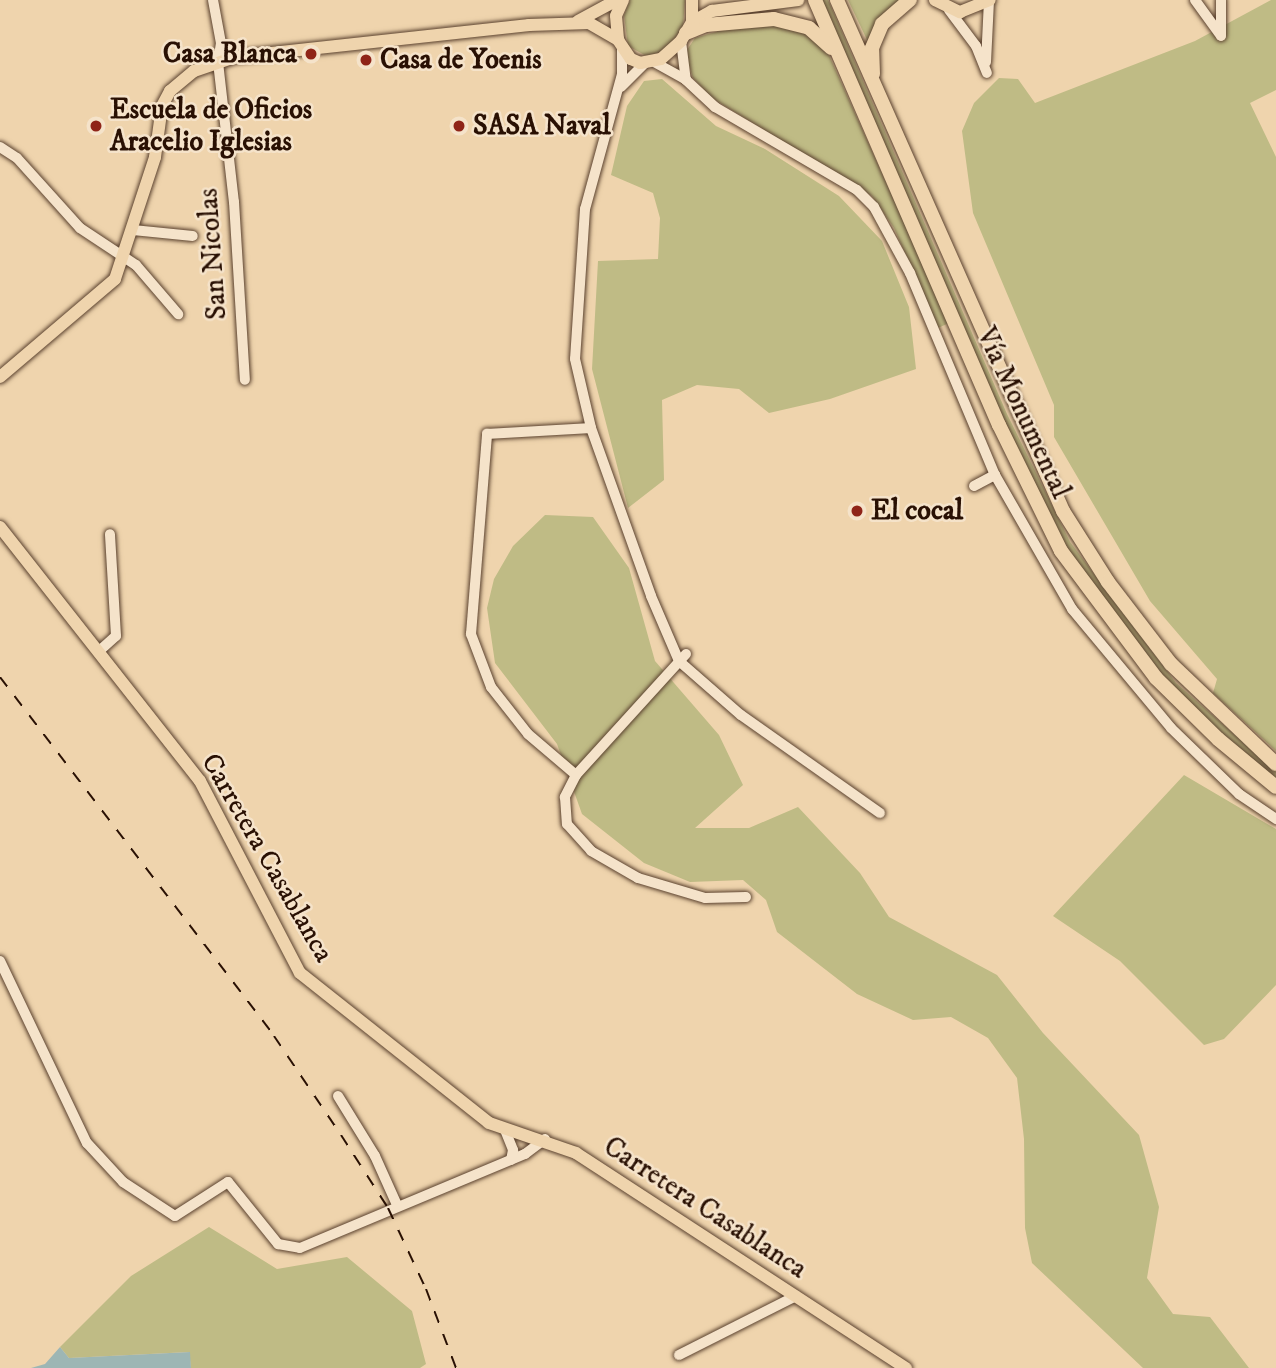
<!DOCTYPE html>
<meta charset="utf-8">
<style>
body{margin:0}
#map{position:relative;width:1276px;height:1368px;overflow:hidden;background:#efd4ad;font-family:"IM FELL DW Pica",serif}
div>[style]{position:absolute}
.green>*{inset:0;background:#bfbb85}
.water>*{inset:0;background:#9db6b4}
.roads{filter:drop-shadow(0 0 2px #5a412e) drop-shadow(0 0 2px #5a412e)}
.minor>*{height:10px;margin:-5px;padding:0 5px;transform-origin:5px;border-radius:5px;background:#f5e3ca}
.major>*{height:12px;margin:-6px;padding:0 6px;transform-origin:6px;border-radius:6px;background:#efd4ad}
.highway>*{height:14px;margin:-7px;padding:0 7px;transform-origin:7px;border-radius:7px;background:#efd4ad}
.rail>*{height:2px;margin-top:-1px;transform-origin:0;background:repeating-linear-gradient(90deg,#291003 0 12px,transparent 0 24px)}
.dots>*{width:19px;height:19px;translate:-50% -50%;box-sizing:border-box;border:4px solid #f5e3ca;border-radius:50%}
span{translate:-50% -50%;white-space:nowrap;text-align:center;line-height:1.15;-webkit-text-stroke:5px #f5e3ca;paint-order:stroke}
.poi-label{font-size:28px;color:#291003;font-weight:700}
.right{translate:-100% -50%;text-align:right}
.left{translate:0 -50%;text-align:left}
.street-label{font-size:28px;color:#291003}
</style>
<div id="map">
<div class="green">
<div style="clip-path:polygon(630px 0,685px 0,683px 27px,667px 49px,650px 58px,628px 46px,624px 15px)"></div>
<div style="clip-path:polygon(822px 0,828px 0,1007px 414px,1070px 542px,1176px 683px,1276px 771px,1276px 780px,1172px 689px,1066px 548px,1003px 420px)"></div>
<div style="clip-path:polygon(848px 0,902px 0,869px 44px)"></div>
<div style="clip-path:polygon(1271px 0,1276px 0,1276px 90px,1250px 103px,1276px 157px,1276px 751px,1213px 693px,1217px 679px,1150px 601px,1054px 437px,1054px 405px,973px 213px,962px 131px,974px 103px,999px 78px,1018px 79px,1035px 103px,1195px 41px)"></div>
<div style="clip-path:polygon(743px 24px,799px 27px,828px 53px,949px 323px,938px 328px,894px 228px,872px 196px,712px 98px,693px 78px,685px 53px,695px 38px)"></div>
<div style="clip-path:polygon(662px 79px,716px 126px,765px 149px,839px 196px,882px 241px,909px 307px,916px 369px,830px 399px,769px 413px,739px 389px,697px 385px,662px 400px,664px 480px,628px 508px,592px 369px,598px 261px,658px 259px,660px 218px,653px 193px,611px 175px,627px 106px,644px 81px)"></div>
<div style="clip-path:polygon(545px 515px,593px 517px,629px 568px,655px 661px,719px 735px,743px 785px,695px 828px,749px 828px,798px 807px,860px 873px,889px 917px,997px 975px,1043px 1033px,1139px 1135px,1159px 1207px,1147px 1278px,1173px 1314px,1210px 1317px,1249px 1368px,1143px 1368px,1032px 1263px,1025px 1228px,1024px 1139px,1017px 1078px,988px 1038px,951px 1017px,913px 1020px,857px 994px,777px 932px,766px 900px,743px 880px,690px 882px,644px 863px,582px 814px,557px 744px,495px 663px,487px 608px,494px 579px,513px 546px)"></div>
<div style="clip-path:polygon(1184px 775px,1276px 829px,1276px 985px,1224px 1039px,1204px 1045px,1120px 961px,1053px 916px)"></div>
<div style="clip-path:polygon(209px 1227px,277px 1269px,347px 1257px,412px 1311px,426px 1364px,420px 1368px,191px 1368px,189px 1352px,69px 1358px,60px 1347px,131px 1276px)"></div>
</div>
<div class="water">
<div style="clip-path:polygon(60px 1347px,69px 1358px,190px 1352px,191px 1368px,31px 1368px,45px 1364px)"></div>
</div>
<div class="roads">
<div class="minor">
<div style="left:213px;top:0;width:44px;rotate:79.5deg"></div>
<div style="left:221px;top:43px;width:19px;rotate:99deg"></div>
<div style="left:218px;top:62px;width:141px;rotate:83.5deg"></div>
<div style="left:234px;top:202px;width:178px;rotate:86.5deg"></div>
<div style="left:1195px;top:0;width:44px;rotate:54.2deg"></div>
<div style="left:1221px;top:36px;width:36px;rotate:-90deg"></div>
<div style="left:949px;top:10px;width:45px;rotate:53.1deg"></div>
<div style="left:976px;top:46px;width:29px;rotate:68deg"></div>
<div style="left:681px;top:41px;width:39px;rotate:83deg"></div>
<div style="left:622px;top:50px;width:24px;rotate:90deg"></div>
<div style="left:622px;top:74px;width:140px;rotate:105.3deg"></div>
<div style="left:585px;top:209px;width:150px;rotate:93.8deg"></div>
<div style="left:575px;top:359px;width:71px;rotate:76.9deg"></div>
<div style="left:591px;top:428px;width:178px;rotate:70.3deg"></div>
<div style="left:651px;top:596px;width:71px;rotate:66.7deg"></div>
<div style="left:679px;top:661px;width:82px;rotate:41.1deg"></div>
<div style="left:741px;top:715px;width:170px;rotate:35.2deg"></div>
<div style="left:654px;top:62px;width:37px;rotate:29deg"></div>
<div style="left:686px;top:80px;width:40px;rotate:43deg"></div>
<div style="left:715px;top:107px;width:164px;rotate:30.3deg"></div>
<div style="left:857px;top:190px;width:24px;rotate:45deg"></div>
<div style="left:874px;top:207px;width:75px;rotate:61.4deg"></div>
<div style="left:910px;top:273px;width:219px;rotate:67.2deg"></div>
<div style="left:995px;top:475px;width:155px;rotate:60.1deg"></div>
<div style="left:1072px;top:609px;width:155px;rotate:50.2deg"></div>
<div style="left:1171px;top:728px;width:95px;rotate:44.1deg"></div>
<div style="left:1239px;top:794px;width:45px;rotate:34deg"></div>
<div style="left:986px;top:62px;width:61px;rotate:-87.2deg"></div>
<div style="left:621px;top:87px;width:34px;rotate:-45deg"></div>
<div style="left:0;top:147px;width:20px;rotate:33deg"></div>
<div style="left:17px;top:158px;width:94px;rotate:48deg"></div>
<div style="left:80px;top:228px;width:67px;rotate:33.5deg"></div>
<div style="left:136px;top:265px;width:65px;rotate:49.4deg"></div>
<div style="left:133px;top:230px;width:60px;rotate:5.7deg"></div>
<div style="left:974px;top:486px;width:24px;rotate:-28deg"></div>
<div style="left:98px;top:652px;width:24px;rotate:-42deg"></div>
<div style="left:116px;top:636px;width:102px;rotate:-93.4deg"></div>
<div style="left:686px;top:654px;width:164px;rotate:132.3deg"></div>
<div style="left:576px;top:775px;width:25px;rotate:117deg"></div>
<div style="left:565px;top:797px;width:27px;rotate:86deg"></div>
<div style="left:567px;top:824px;width:36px;rotate:48deg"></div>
<div style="left:591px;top:851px;width:54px;rotate:29.9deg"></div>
<div style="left:638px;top:878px;width:70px;rotate:16.6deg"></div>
<div style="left:705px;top:898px;width:41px;rotate:-1.4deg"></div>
<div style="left:576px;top:775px;width:63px;rotate:-139.5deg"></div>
<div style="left:528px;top:734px;width:60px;rotate:-128.2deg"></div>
<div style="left:491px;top:687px;width:57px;rotate:-110.7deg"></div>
<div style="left:471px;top:634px;width:201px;rotate:-85.4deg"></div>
<div style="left:487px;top:434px;width:104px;rotate:-3.3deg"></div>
<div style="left:0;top:961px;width:202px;rotate:64.5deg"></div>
<div style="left:87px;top:1143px;width:53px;rotate:47.3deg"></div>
<div style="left:123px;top:1182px;width:62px;rotate:33.2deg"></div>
<div style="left:175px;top:1216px;width:63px;rotate:-32.7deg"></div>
<div style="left:228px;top:1182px;width:80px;rotate:51.1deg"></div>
<div style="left:278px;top:1244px;width:22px;rotate:10deg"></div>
<div style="left:300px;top:1248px;width:244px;rotate:-22.7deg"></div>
<div style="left:525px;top:1154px;width:25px;rotate:-37deg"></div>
<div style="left:338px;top:1096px;width:70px;rotate:58.3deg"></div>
<div style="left:375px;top:1156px;width:54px;rotate:65.8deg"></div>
<div style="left:505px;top:1130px;width:22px;rotate:68deg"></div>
<div style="left:513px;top:1150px;width:10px;rotate:101deg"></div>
<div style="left:679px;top:1355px;width:131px;rotate:-26.8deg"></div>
</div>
<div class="major">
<div style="left:623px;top:0;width:17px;rotate:114deg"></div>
<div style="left:616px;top:16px;width:24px;rotate:85deg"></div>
<div style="left:618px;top:40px;width:23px;rotate:56deg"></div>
<div style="left:631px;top:59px;width:10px;rotate:24deg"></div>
<div style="left:640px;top:63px;width:21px;rotate:-11deg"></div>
<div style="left:661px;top:59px;width:27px;rotate:-42deg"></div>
<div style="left:681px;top:41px;width:22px;rotate:-60deg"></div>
<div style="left:692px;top:22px;width:22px;rotate:-90deg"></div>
<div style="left:935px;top:0;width:28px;rotate:26deg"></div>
<div style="left:960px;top:12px;width:32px;rotate:-22deg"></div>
<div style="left:578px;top:21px;width:44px;rotate:-28.3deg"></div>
<div style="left:692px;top:22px;width:23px;rotate:-29deg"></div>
<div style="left:712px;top:11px;width:87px;rotate:-7.3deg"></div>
<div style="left:0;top:377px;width:151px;rotate:-40.4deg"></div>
<div style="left:115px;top:279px;width:128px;rotate:-71.8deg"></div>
<div style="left:155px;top:157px;width:51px;rotate:-82.2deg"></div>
<div style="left:162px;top:106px;width:17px;rotate:-62deg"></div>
<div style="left:170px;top:91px;width:31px;rotate:-40deg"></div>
<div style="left:194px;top:71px;width:43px;rotate:-18.9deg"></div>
<div style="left:235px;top:57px;width:296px;rotate:-6.2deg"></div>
<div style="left:529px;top:25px;width:60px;rotate:-1.9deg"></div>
<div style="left:589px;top:23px;width:34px;rotate:30deg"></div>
<div style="left:0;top:527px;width:323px;rotate:51.8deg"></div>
<div style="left:200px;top:781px;width:216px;rotate:62.5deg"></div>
<div style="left:300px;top:973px;width:241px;rotate:38.4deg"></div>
<div style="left:489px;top:1123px;width:92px;rotate:19deg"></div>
<div style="left:576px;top:1153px;width:394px;rotate:33.1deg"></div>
</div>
<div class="highway">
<div style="left:815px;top:0;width:463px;rotate:66.6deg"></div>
<div style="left:999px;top:425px;width:140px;rotate:63.8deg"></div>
<div style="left:1061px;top:551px;width:159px;rotate:53.2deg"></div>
<div style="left:1156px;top:678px;width:87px;rotate:44.5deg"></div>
<div style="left:1218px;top:739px;width:75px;rotate:39.6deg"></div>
<div style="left:837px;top:0;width:559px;rotate:66.14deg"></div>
<div style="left:1063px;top:511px;width:84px;rotate:57.6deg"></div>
<div style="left:1108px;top:582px;width:103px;rotate:52.5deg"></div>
<div style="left:1171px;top:664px;width:145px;rotate:43.6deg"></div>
<div style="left:686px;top:33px;width:22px;rotate:-22deg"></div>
<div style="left:706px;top:25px;width:68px;rotate:-5deg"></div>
<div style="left:774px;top:19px;width:36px;rotate:14deg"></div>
<div style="left:809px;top:28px;width:30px;rotate:42deg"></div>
<div style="left:873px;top:74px;width:26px;rotate:-92deg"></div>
<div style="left:872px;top:48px;width:26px;rotate:-67deg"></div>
<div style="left:882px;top:24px;width:37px;rotate:-41deg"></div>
</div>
</div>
<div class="rail">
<div style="left:0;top:677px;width:452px;rotate:52.6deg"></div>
<div style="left:274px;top:1036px;width:120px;rotate:55.9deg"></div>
<div style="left:341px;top:1135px;width:87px;rotate:57.2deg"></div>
<div style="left:388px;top:1208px;width:89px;rotate:64.9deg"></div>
<div style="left:426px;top:1289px;width:85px;rotate:69.2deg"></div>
</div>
<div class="dots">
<div style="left:311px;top:54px;background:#8f2418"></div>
<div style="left:366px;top:60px;background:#8f2418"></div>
<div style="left:96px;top:126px;background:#8f2418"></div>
<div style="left:459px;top:126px;background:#8f2418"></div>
<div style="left:857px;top:511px;background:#8f2418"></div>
</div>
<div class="poi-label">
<span class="right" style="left:297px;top:54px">Casa Blanca</span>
<span class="left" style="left:380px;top:60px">Casa de Yoenis</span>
<span class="left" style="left:110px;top:126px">Escuela de Oficios<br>Aracelio Iglesias</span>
<span class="left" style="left:473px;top:126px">SASA Naval</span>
<span class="left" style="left:871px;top:511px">El cocal</span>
</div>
<div class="street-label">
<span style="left:213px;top:254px;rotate:-94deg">San Nicolas</span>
<span style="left:1023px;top:413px;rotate:65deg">Vía Monumental</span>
<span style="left:267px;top:858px;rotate:60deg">Carretera Casablanca</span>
<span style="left:705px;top:1208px;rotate:33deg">Carretera Casablanca</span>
</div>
</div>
